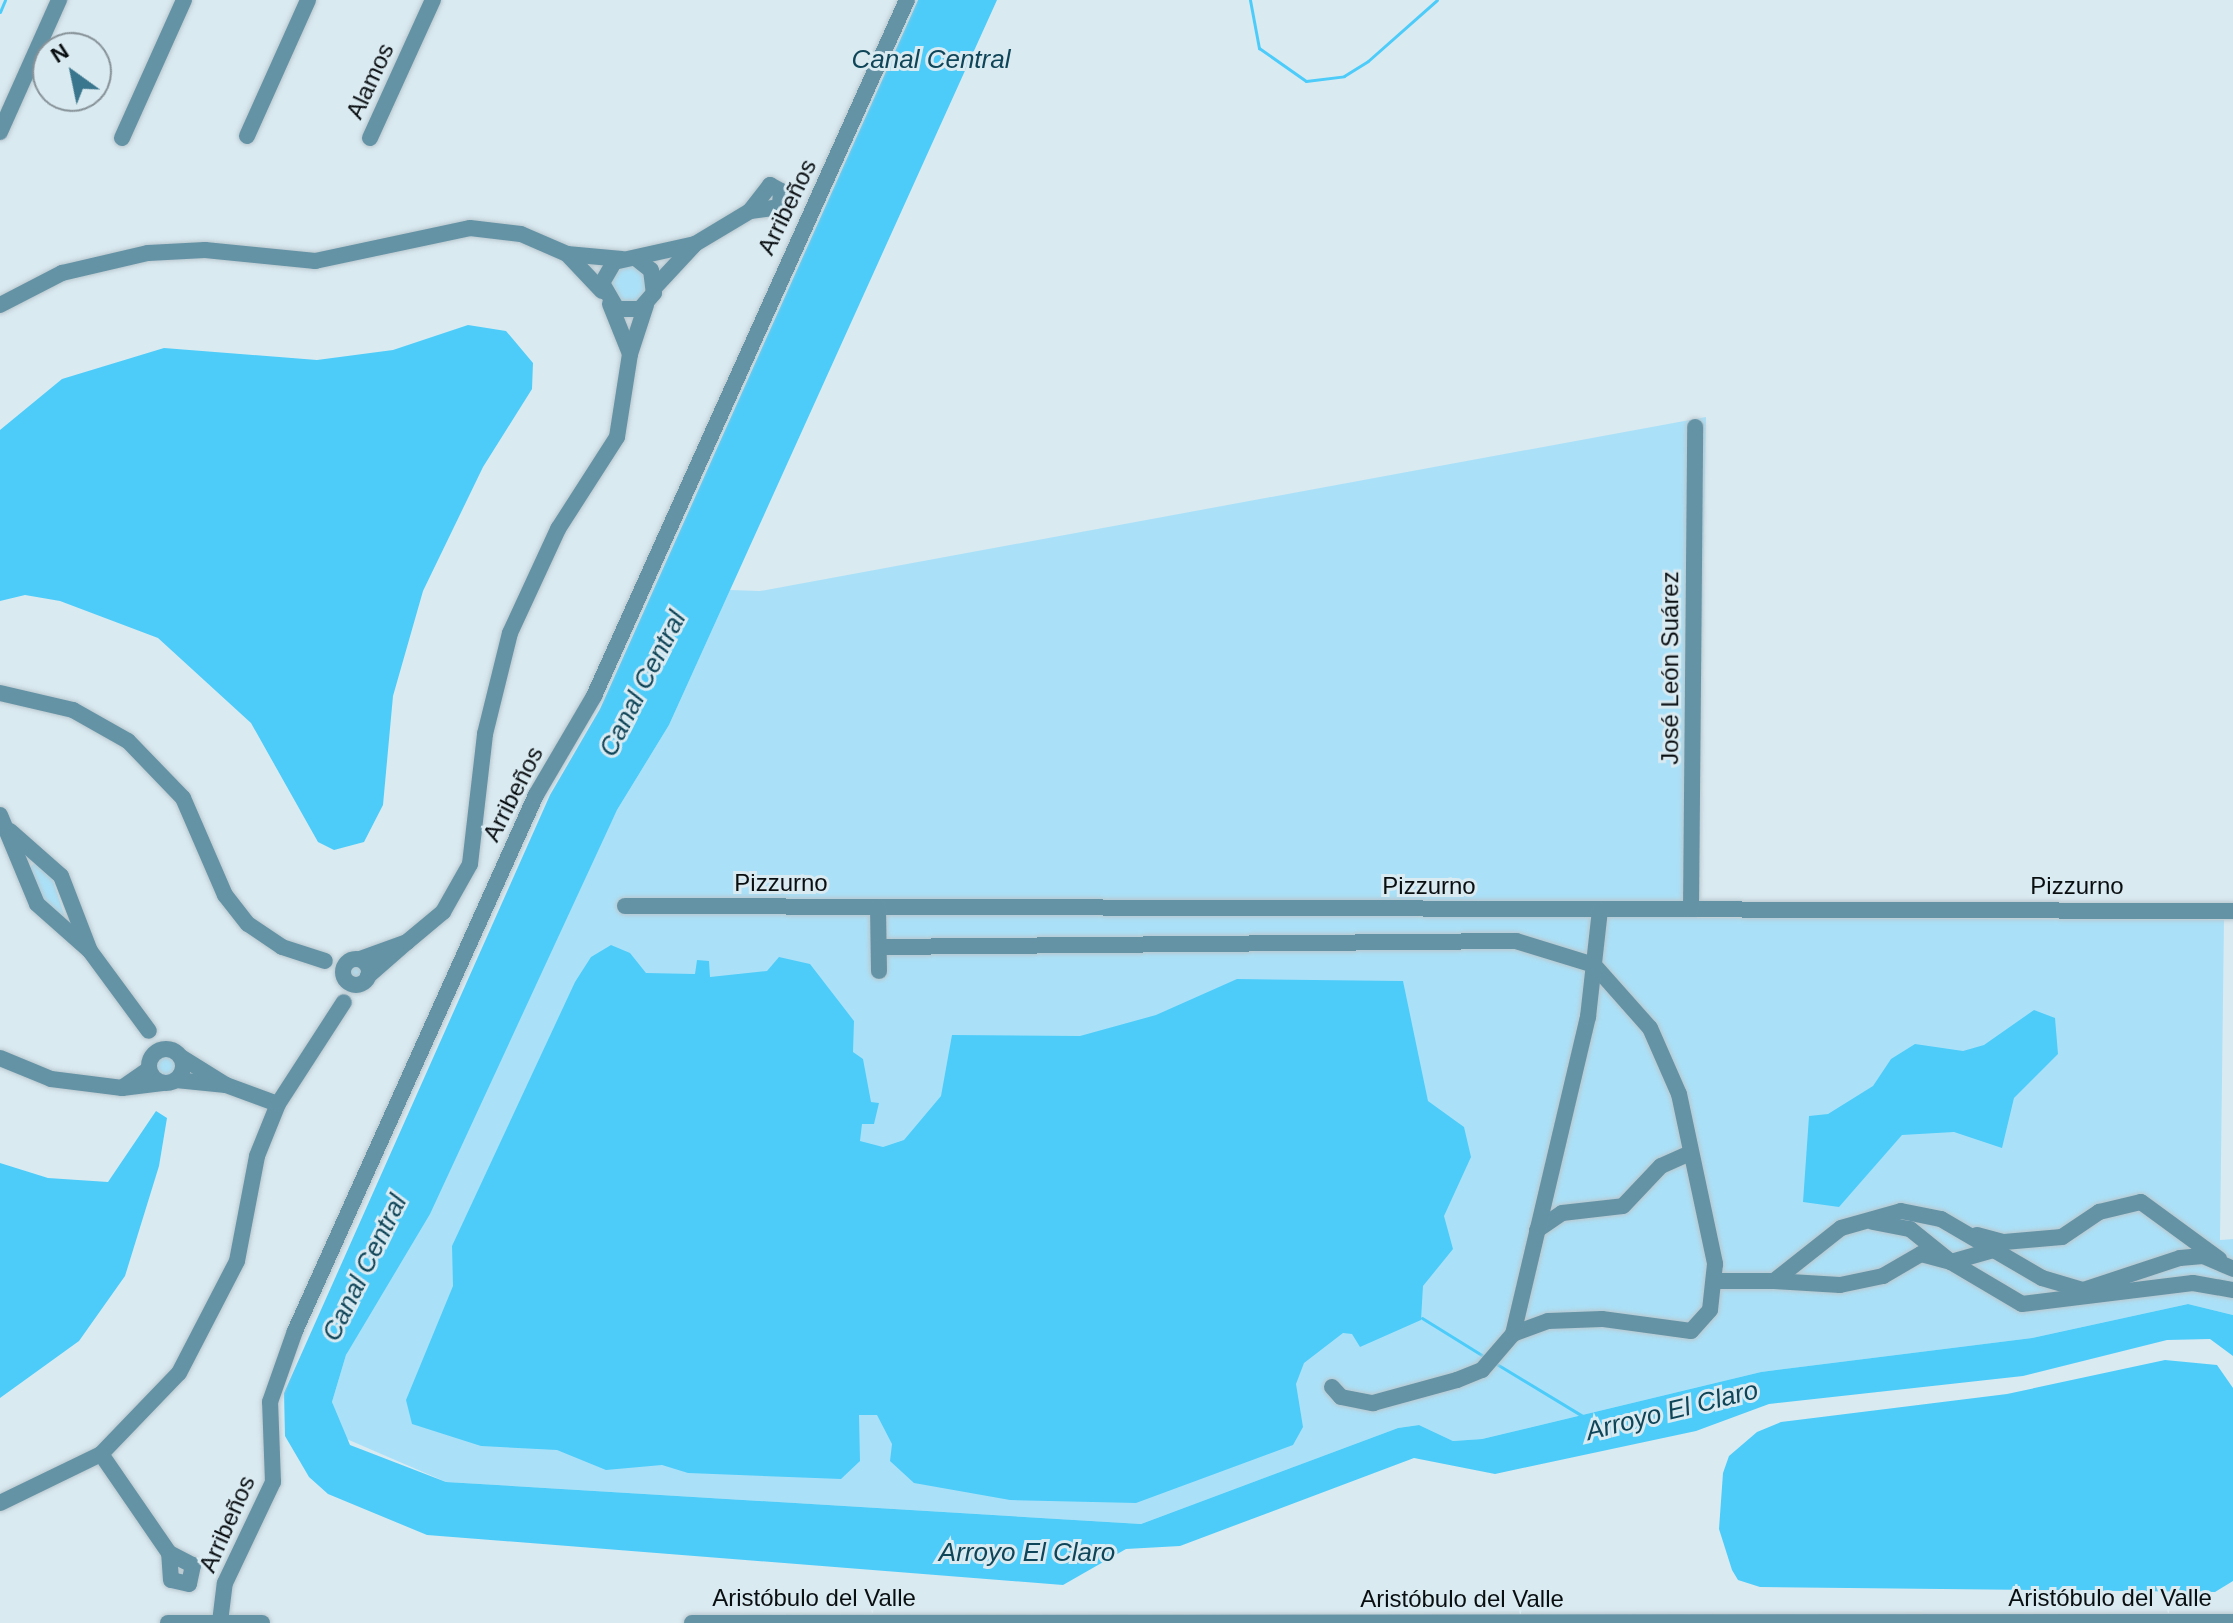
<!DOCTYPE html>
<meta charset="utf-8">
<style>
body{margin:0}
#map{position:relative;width:2233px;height:1623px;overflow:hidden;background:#daeaf1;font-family:Helvetica,sans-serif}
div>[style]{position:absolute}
.green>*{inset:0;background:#abe1f8}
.round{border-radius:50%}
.water>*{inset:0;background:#4dccfa}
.stream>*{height:3px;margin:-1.5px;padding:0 1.5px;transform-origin:1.5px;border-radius:1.5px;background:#4dccfa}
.roads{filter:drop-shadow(0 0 2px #b9c7cd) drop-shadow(0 0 2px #b9c7cd)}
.minor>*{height:16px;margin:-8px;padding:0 8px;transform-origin:8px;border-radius:8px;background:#6593a6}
.minor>.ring{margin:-8px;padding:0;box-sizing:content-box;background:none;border:16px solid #6593a6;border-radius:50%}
span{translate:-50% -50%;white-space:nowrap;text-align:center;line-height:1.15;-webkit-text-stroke:6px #daeaf1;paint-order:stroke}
.street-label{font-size:24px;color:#090e11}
.water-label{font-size:26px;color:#0f4558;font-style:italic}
.north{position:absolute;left:32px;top:32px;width:80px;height:80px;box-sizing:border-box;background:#daeaf1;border:2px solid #869297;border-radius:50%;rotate:327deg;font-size:22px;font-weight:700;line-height:32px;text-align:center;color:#090e11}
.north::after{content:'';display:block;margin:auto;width:28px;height:36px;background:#3a768d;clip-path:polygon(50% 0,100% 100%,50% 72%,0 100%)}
</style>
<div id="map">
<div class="green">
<div style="clip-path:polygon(628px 263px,643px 267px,648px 301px,616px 303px,610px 277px)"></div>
<div style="clip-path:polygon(1706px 417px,1697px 918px,2224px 920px,2220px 1240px,2233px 1239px,2233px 1315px,2188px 1304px,2032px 1338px,1761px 1372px,1482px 1439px,1453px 1441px,1419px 1425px,1398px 1428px,1141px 1524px,446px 1482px,342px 1437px,332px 1402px,346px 1355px,617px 810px,669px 725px,730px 590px,760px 591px)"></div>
<div style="clip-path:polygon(37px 861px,48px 866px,66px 920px,44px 902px,30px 867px)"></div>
<div class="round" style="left:345px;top:963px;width:20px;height:20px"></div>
<div class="round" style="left:154px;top:1053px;width:26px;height:26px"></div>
</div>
<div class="water">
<div style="clip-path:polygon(918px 0,997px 0,669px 725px,617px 810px,430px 1214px,346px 1355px,332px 1402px,350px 1445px,446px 1482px,1141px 1524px,1398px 1428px,1419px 1425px,1453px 1441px,1482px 1439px,1761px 1372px,2032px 1338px,2188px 1304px,2233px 1315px,2233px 1356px,2210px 1339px,2167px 1340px,2023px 1376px,1769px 1404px,1696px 1431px,1495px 1474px,1414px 1458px,1180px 1546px,1126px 1549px,1063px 1585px,427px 1535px,328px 1494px,309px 1477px,285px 1436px,284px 1393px,550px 795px,600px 709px)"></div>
<div style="clip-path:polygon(468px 325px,506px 331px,533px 363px,532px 389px,483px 467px,423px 591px,393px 696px,383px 805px,364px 842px,334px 850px,318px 842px,251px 723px,158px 638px,60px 601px,25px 595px,0 601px,0 430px,62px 379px,164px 348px,317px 360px,393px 350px)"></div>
<div style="clip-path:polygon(611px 945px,630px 953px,646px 973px,695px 974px,697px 960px,709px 961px,710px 977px,767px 971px,779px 957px,810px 964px,854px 1021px,853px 1052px,863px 1059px,871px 1102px,879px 1103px,874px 1124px,862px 1124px,860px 1141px,883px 1147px,904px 1140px,941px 1096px,952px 1035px,1080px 1036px,1156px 1015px,1237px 979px,1403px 981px,1428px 1101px,1464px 1127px,1471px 1157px,1444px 1216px,1453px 1249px,1423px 1286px,1421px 1320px,1360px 1347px,1352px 1334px,1343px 1333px,1304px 1363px,1296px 1384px,1303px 1427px,1293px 1445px,1136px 1503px,1010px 1500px,914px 1483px,890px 1461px,892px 1444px,877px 1415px,859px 1415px,860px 1461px,841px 1479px,688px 1473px,662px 1465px,606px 1470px,557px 1450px,481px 1446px,412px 1424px,406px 1400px,453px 1286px,452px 1246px,575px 982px,591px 957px)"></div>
<div style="clip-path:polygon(2034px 1010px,2055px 1018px,2058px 1054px,2014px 1098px,2002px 1148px,1954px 1132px,1902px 1135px,1839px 1207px,1803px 1202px,1809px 1116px,1828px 1114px,1873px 1086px,1891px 1059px,1915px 1044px,1963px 1051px,1984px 1045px)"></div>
<div style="clip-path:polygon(156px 1111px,167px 1118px,159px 1166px,125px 1276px,79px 1341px,0 1398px,0 1163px,48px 1178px,108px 1182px)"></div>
<div style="clip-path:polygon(2165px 1360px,2217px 1365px,2233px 1388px,2233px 1581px,2215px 1592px,1760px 1587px,1738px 1580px,1732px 1570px,1719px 1529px,1723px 1473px,1729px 1456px,1757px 1432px,1781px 1422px,2007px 1394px)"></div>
</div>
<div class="stream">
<div style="left:1250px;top:0;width:49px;rotate:79.4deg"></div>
<div style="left:1259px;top:48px;width:57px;rotate:35.1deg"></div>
<div style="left:1306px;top:81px;width:38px;rotate:-7deg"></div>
<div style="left:1344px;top:76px;width:28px;rotate:-32deg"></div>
<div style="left:1368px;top:61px;width:92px;rotate:-41.5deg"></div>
<div style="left:0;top:12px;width:13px;rotate:-67deg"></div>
<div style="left:1422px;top:1318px;width:74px;rotate:31.8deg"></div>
<div style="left:1495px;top:1363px;width:104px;rotate:31.2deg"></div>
</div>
<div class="roads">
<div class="minor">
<div style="left:0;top:132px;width:145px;rotate:-65.9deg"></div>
<div style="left:247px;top:136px;width:149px;rotate:-65.8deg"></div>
<div style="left:122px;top:138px;width:151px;rotate:-65.8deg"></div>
<div style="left:370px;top:138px;width:152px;rotate:-65.5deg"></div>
<div style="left:770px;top:185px;width:13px;rotate:29deg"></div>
<div style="left:781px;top:191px;width:16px;rotate:94deg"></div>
<div style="left:780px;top:207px;width:30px;rotate:172deg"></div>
<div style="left:750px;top:211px;width:33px;rotate:-52deg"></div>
<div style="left:695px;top:244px;width:64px;rotate:-31deg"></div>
<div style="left:638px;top:260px;width:16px;rotate:38deg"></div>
<div style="left:651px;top:270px;width:23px;rotate:83deg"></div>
<div style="left:654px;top:293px;width:21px;rotate:131deg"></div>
<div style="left:640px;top:309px;width:23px;rotate:180deg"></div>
<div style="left:617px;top:309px;width:30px;rotate:-120deg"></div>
<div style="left:602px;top:283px;width:24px;rotate:-60deg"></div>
<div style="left:614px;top:262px;width:83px;rotate:-12.5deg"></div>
<div style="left:695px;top:244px;width:57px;rotate:132.9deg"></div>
<div style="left:602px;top:291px;width:51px;rotate:-133.4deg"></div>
<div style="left:567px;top:254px;width:55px;rotate:5.2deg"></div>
<div style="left:610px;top:304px;width:54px;rotate:68.2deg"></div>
<div style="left:630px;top:354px;width:52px;rotate:-71.9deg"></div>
<div style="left:0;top:305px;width:70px;rotate:-27.3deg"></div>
<div style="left:62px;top:273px;width:88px;rotate:-13.1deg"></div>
<div style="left:148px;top:253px;width:57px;rotate:-3deg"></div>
<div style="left:205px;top:250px;width:111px;rotate:5.7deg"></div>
<div style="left:315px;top:261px;width:158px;rotate:-12deg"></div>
<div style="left:470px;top:228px;width:51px;rotate:6.7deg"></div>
<div style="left:521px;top:234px;width:50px;rotate:23.5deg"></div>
<div style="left:0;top:693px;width:75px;rotate:13.1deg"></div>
<div style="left:73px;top:710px;width:63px;rotate:29.4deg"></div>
<div style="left:128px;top:741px;width:79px;rotate:46deg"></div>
<div style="left:183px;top:798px;width:106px;rotate:66.6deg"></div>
<div style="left:225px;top:895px;width:37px;rotate:52deg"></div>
<div style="left:248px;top:924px;width:41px;rotate:34.1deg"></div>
<div style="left:282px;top:947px;width:45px;rotate:18deg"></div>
<div style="left:0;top:815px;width:96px;rotate:67.4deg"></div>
<div style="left:37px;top:904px;width:71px;rotate:41.6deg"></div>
<div style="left:90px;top:951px;width:99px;rotate:53.6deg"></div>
<div style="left:10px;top:831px;width:68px;rotate:41.4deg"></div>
<div style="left:61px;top:876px;width:80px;rotate:68.9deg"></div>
<div style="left:625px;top:906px;width:1608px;rotate:0.18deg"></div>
<div style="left:878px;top:907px;width:64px;rotate:89.1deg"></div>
<div style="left:1691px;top:909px;width:482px;rotate:-89.5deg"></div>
<div style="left:407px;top:942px;width:47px;rotate:-39.8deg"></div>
<div style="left:443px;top:912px;width:55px;rotate:-60.6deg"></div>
<div style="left:470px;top:864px;width:131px;rotate:-83.4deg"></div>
<div style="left:485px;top:734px;width:104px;rotate:-76.1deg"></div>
<div style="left:510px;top:633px;width:115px;rotate:-65.2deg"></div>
<div style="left:558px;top:529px;width:109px;rotate:-57.3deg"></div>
<div style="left:617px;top:437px;width:84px;rotate:-81.1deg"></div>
<div style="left:879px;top:947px;width:637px;rotate:-0.54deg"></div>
<div style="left:1516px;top:941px;width:82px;rotate:17.1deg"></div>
<div style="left:1594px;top:965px;width:84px;rotate:48.4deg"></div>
<div style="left:1650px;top:1028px;width:72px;rotate:66.3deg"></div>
<div style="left:1679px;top:1094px;width:174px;rotate:78deg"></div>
<div style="left:1715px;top:1264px;width:46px;rotate:96.2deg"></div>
<div style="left:1710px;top:1310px;width:28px;rotate:132deg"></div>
<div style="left:1691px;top:1331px;width:90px;rotate:-172.3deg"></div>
<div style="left:1602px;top:1319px;width:54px;rotate:177.9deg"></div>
<div style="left:1548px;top:1321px;width:37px;rotate:160deg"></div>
<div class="ring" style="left:343px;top:959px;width:10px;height:10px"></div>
<div style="left:360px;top:959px;width:50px;rotate:-19.9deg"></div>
<div style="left:407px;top:942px;width:52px;rotate:138.9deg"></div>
<div class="ring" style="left:149px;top:1049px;width:18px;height:18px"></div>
<div style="left:0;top:1058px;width:55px;rotate:22.4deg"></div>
<div style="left:51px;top:1079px;width:72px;rotate:7.2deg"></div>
<div style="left:149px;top:1069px;width:33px;rotate:145deg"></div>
<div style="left:122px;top:1088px;width:41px;rotate:-7deg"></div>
<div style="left:176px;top:1080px;width:50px;rotate:5.7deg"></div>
<div style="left:226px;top:1085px;width:53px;rotate:-148.1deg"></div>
<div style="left:226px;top:1085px;width:55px;rotate:20.1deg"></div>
<div style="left:1873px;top:1222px;width:38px;rotate:11deg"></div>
<div style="left:1910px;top:1229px;width:53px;rotate:38.8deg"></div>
<div style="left:1951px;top:1262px;width:44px;rotate:-15.9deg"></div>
<div style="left:1537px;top:1230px;width:30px;rotate:-34deg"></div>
<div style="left:1562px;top:1213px;width:61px;rotate:-6.5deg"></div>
<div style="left:1623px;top:1206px;width:55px;rotate:-46.5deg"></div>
<div style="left:1661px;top:1166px;width:32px;rotate:-24deg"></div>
<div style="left:1977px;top:1235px;width:28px;rotate:15deg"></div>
<div style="left:2004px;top:1242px;width:58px;rotate:-4.9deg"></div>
<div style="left:2062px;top:1237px;width:45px;rotate:-34deg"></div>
<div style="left:2099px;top:1212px;width:43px;rotate:-13.4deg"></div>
<div style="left:2141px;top:1202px;width:97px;rotate:36.2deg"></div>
<div style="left:1715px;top:1281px;width:59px"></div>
<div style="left:1774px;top:1281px;width:85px;rotate:-38.3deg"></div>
<div style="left:1841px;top:1228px;width:62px;rotate:-15.8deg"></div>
<div style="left:1901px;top:1211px;width:41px;rotate:11.3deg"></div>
<div style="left:1941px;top:1219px;width:117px;rotate:30.3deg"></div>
<div style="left:2042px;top:1278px;width:43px;rotate:16.3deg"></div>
<div style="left:2083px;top:1290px;width:102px;rotate:-18.3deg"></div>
<div style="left:2180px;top:1258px;width:23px;rotate:-5deg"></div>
<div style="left:2203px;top:1256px;width:33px;rotate:23deg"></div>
<div style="left:1774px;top:1281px;width:66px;rotate:3.5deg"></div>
<div style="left:1840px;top:1285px;width:44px;rotate:-11.8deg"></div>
<div style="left:1883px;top:1276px;width:44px;rotate:-30.1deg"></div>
<div style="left:1921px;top:1254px;width:31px;rotate:15deg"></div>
<div style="left:1951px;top:1262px;width:82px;rotate:30.6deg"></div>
<div style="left:2022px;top:1304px;width:172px;rotate:-7deg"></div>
<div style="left:2193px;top:1283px;width:41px;rotate:9.9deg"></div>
<div style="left:1332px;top:1387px;width:13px;rotate:48deg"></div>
<div style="left:1341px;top:1397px;width:33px;rotate:11deg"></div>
<div style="left:1373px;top:1403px;width:87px;rotate:-15.3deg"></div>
<div style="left:1457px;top:1380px;width:27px;rotate:-22deg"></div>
<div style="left:1482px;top:1370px;width:48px;rotate:-49.3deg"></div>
<div style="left:1513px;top:1334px;width:326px;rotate:-76.7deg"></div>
<div style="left:1588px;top:1017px;width:108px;rotate:-83.6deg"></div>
<div style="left:101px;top:1454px;width:120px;rotate:55.5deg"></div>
<div style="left:0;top:1503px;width:112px;rotate:-25.9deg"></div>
<div style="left:101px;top:1454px;width:112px;rotate:-46.1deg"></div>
<div style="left:179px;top:1373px;width:126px;rotate:-62.6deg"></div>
<div style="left:237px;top:1261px;width:107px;rotate:-79.2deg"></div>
<div style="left:257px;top:1156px;width:56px;rotate:-68deg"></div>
<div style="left:278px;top:1104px;width:121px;rotate:-57.1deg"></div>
<div style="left:169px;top:1553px;width:27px;rotate:27deg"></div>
<div style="left:193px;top:1565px;width:19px;rotate:102deg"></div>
<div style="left:189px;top:1584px;width:18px;rotate:-167deg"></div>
<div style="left:171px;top:1580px;width:27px;rotate:-94deg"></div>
<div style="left:220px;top:1622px;width:39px;rotate:-83deg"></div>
<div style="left:225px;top:1583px;width:112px;rotate:-64.6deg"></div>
<div style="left:273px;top:1482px;width:80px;rotate:-92.1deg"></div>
<div style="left:270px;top:1402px;width:75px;rotate:-70.6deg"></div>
<div style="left:295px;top:1331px;width:588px;rotate:-65.79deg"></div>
<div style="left:536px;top:795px;width:115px;rotate:-59.6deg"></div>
<div style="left:594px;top:696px;width:763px;rotate:-65.79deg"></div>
<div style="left:168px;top:1623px;width:94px"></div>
<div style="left:692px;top:1623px;width:1541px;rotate:-0.04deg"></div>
</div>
</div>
<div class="street-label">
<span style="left:370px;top:81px;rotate:-65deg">Alamos</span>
<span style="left:787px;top:207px;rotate:-64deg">Arribeños</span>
<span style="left:1670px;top:668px;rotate:-90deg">José León Suárez</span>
<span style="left:513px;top:794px;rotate:-63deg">Arribeños</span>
<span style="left:781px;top:883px">Pizzurno</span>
<span style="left:1429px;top:886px">Pizzurno</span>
<span style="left:2077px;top:886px">Pizzurno</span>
<span style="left:227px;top:1524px;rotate:-66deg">Arribeños</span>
<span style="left:814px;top:1598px">Aristóbulo del Valle</span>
<span style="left:2110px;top:1598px">Aristóbulo del Valle</span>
<span style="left:1462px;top:1599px">Aristóbulo del Valle</span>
</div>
<div class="water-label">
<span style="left:931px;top:60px">Canal Central</span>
<span style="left:643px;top:684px;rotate:-63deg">Canal Central</span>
<span style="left:365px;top:1268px;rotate:-64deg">Canal Central</span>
<span style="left:1672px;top:1411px;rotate:-14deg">Arroyo El Claro</span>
<span style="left:1027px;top:1553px">Arroyo El Claro</span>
</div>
<div class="north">N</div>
</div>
